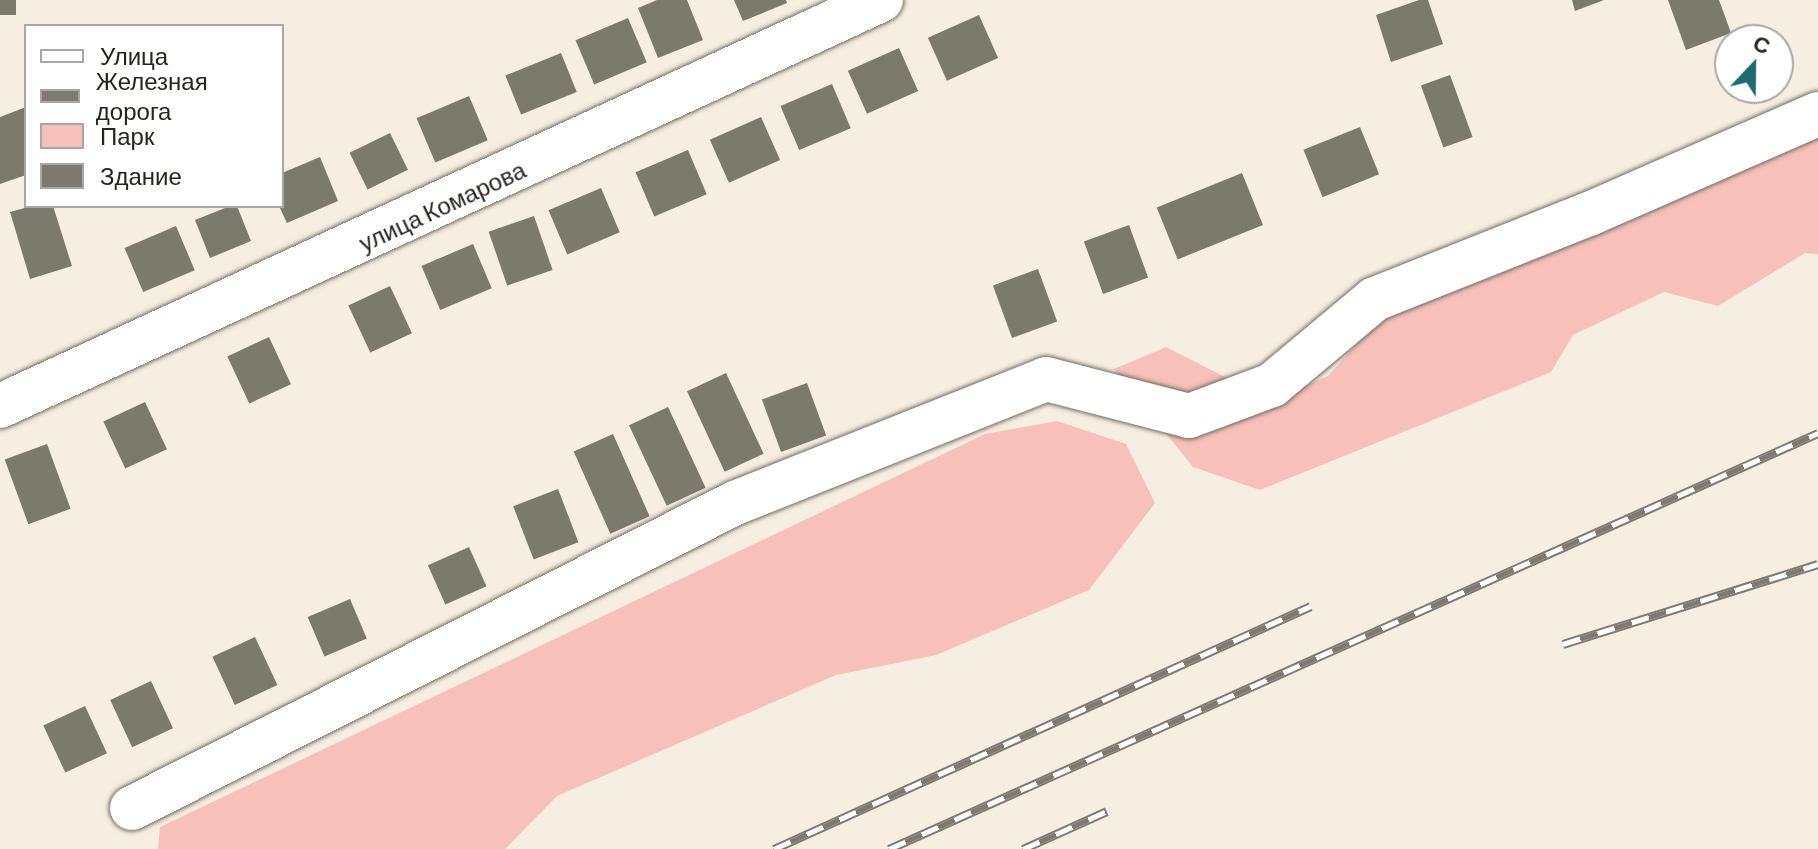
<!DOCTYPE html>
<meta charset="utf-8">
<style>
body{margin:0}
#map{position:relative;width:1818px;height:849px;overflow:hidden;background:#f7eee2;font-family:Barlow,sans-serif}
div>[style]{position:absolute}
.green>*{inset:0;background:#f7c0bb}
.building>*{inset:0;background:#7c7a6d;transform-origin:0 0}
.roads{filter:drop-shadow(0 0 2px #726b60) drop-shadow(0 0 2px #726b60)}
.minor>*{height:44px;margin:-22px;padding:0 22px;transform-origin:22px;border-radius:22px;background:#fff}
.rail>*{height:9px;margin-top:-4.5px;transform-origin:0;background:repeating-linear-gradient(90deg,#fff 0 18px,#7f7971 0 36px);box-sizing:border-box;border-block:2px solid #7f7971}
span{translate:-50% -50%;white-space:nowrap;text-align:center;line-height:1.15;-webkit-text-stroke:6px #fff;paint-order:stroke}
.street-label{font-size:24px;color:#27231f}
.legend{position:absolute;left:24px;top:24px;width:260px;height:184px;box-sizing:border-box;background:#fff;border:2px solid #a9a7a5;margin:0;padding:10px 14px;list-style:none;font-size:24px;color:#27231f}
.legend li{display:flex;align-items:center;gap:16px;height:40px}
.legend b{width:40px;border:2px solid #a9a7a5}
.north{position:absolute;left:1714px;top:24px;width:80px;height:80px;box-sizing:border-box;background:#fff;border:2px solid #a9a7a5;border-radius:50%;rotate:22deg;font-size:22px;font-weight:700;line-height:32px;text-align:center;color:#27231f}
.north::after{content:'';display:block;margin:auto;width:28px;height:36px;background:#1f6a72;clip-path:polygon(50% 0,100% 100%,50% 72%,0 100%)}
</style>
<div id="map">
<div class="green">
<div style="clip-path:polygon(1818px 124px,1818px 254px,1805px 253px,1718px 306px,1664px 292px,1573px 335px,1551px 372px,1260px 490px,1193px 467px,1114px 369px,1166px 347px,1272px 401px,1328px 376px,1388px 309px)"></div>
<div style="clip-path:polygon(1057px 421px,1126px 444px,1155px 503px,1089px 590px,936px 655px,836px 675px,557px 796px,505px 849px,158px 849px,160px 827px,985px 434px)"></div>
</div>
<div class="building">
<div style="left:0;top:0;width:16px;height:15px"></div>
<div style="clip-path:polygon(657px 0,687px 0,703px 40px,658px 58px,638px 8px)"></div>
<div style="clip-path:polygon(734px 0,786px 0,787px 3px,743px 21px)"></div>
<div style="clip-path:polygon(1419px 0,1428px 0,1443px 44px,1391px 62px,1376px 15px)"></div>
<div style="clip-path:polygon(1572px 0,1604px 0,1575px 11px)"></div>
<div style="clip-path:polygon(1668px 0,1719px 0,1731px 33px,1686px 50px)"></div>
<div style="left:979px;top:15px;width:47px;height:56px;rotate:66deg"></div>
<div style="left:628px;top:18px;width:48px;height:57px;rotate:67deg"></div>
<div style="left:899px;top:48px;width:47px;height:56px;rotate:66deg"></div>
<div style="left:561px;top:53px;width:42px;height:60px;rotate:68deg"></div>
<div style="left:1450px;top:75px;width:66px;height:31px;rotate:70deg"></div>
<div style="left:832px;top:84px;width:48px;height:56px;rotate:67deg"></div>
<div style="left:469px;top:96px;width:48px;height:57px;rotate:67deg"></div>
<div style="clip-path:polygon(26px 107px,26px 175px,0 184px,0 117px)"></div>
<div style="left:761px;top:117px;width:47px;height:56px;rotate:66deg"></div>
<div style="left:1360px;top:127px;width:51px;height:61px;rotate:68deg"></div>
<div style="left:390px;top:133px;width:41px;height:45px;rotate:64deg"></div>
<div style="left:688px;top:150px;width:48px;height:57px;rotate:67deg"></div>
<div style="clip-path:polygon(320px 157px,338px 201px,287px 223px,279px 206px,282px 173px)"></div>
<div style="left:1242px;top:173px;width:56px;height:92px;rotate:68deg"></div>
<div style="left:601px;top:188px;width:48px;height:57px;rotate:67deg"></div>
<div style="clip-path:polygon(32px 206px,53px 206px,72px 266px,30px 279px,10px 212px)"></div>
<div style="clip-path:polygon(230px 206px,237px 206px,251px 241px,210px 258px,195px 220px)"></div>
<div style="left:534px;top:216px;width:57px;height:48px;rotate:71deg"></div>
<div style="left:1129px;top:225px;width:56px;height:48px;rotate:70deg"></div>
<div style="left:176px;top:226px;width:48px;height:56px;rotate:67deg"></div>
<div style="left:473px;top:244px;width:48px;height:56px;rotate:67deg"></div>
<div style="left:1038px;top:269px;width:56px;height:48px;rotate:70deg"></div>
<div style="left:390px;top:286px;width:52px;height:46px;rotate:65deg"></div>
<div style="left:269px;top:337px;width:52px;height:46px;rotate:65deg"></div>
<div style="left:726px;top:373px;width:89px;height:43px;rotate:65deg"></div>
<div style="left:807px;top:383px;width:56px;height:48px;rotate:70deg"></div>
<div style="left:145px;top:402px;width:52px;height:46px;rotate:65deg"></div>
<div style="left:668px;top:407px;width:89px;height:43px;rotate:65deg"></div>
<div style="left:613px;top:434px;width:90px;height:43px;rotate:66deg"></div>
<div style="left:47px;top:444px;width:69px;height:45px;rotate:70deg"></div>
<div style="left:558px;top:489px;width:57px;height:48px;rotate:69deg"></div>
<div style="left:469px;top:547px;width:43px;height:45px;rotate:66deg"></div>
<div style="left:350px;top:599px;width:43px;height:46px;rotate:67deg"></div>
<div style="left:255px;top:637px;width:53px;height:47px;rotate:65deg"></div>
<div style="left:151px;top:681px;width:52px;height:45px;rotate:65deg"></div>
<div style="left:85px;top:706px;width:52px;height:46px;rotate:65deg"></div>
</div>
<div class="roads">
<div class="minor">
<div style="left:0;top:406px;width:970px;rotate:-24.74deg"></div>
<div style="left:132px;top:808px;width:676px;rotate:-26.83deg"></div>
<div style="left:735px;top:503px;width:335px;rotate:-21.7deg"></div>
<div style="left:1046px;top:379px;width:148px;rotate:14.5deg"></div>
<div style="left:1189px;top:416px;width:89px;rotate:-20.5deg"></div>
<div style="left:1272px;top:385px;width:134px;rotate:-39.9deg"></div>
<div style="left:1375px;top:299px;width:230px;rotate:-21.7deg"></div>
<div style="left:1589px;top:214px;width:250px;rotate:-23.6deg"></div>
</div>
</div>
<div class="rail">
<div style="left:1563px;top:644px;width:267px;rotate:-17.4deg"></div>
<div style="left:774px;top:849px;width:589px;rotate:-24.35deg"></div>
<div style="left:889px;top:849px;width:1018px;rotate:-24.12deg"></div>
<div style="left:1023px;top:849px;width:92px;rotate:-24.3deg"></div>
</div>
<div class="street-label">
<span style="left:442px;top:206px;rotate:-25deg">улица Комарова</span>
</div>
<ul class="legend">
<li><b style="height:10px;background:#fff"></b>Улица</li>
<li><b style="height:10px;background:#7f7971"></b>Железная дорога</li>
<li><b style="height:22px;background:#f7c0bb"></b>Парк</li>
<li><b style="height:22px;background:#7c7a6d"></b>Здание</li>
</ul>
<div class="north">С</div>
</div>
